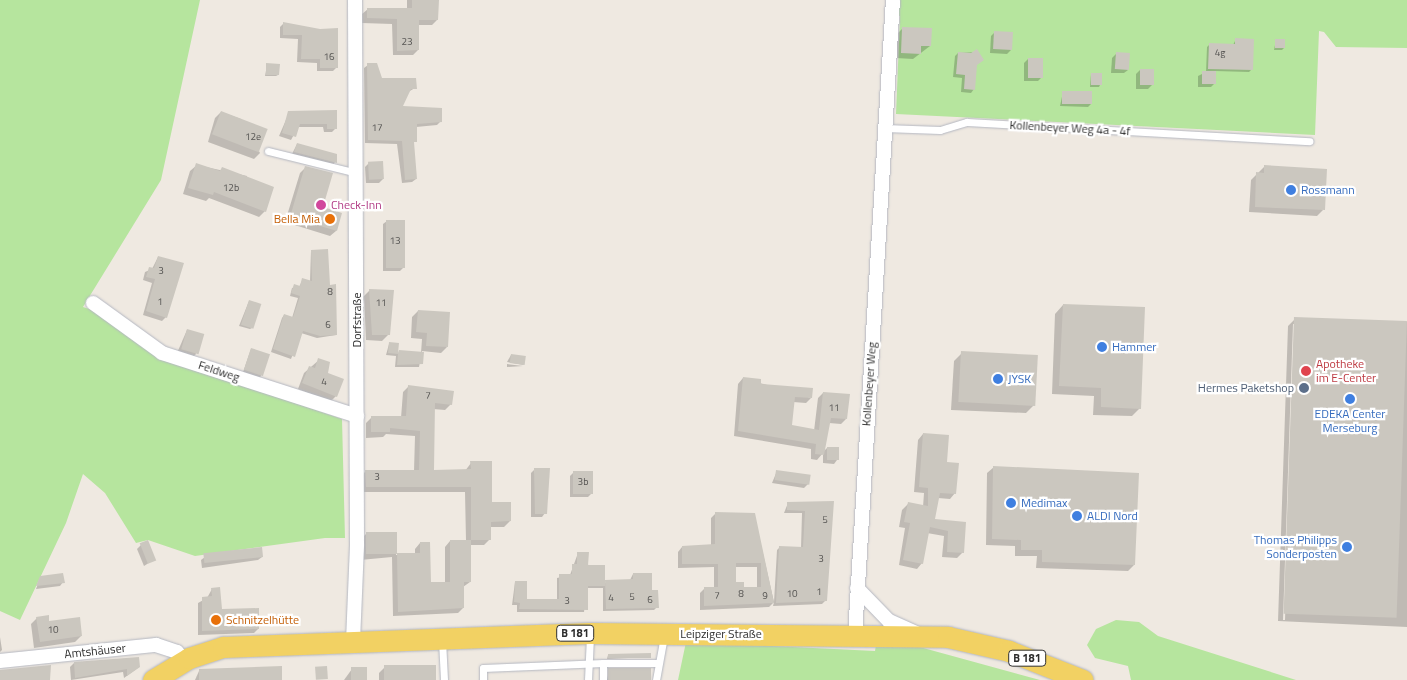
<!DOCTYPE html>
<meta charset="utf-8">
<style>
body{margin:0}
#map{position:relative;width:1407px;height:680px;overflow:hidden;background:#efe9e1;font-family:"Titillium Web",sans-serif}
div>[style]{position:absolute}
.green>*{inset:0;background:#b6e59e}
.shadow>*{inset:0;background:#0003;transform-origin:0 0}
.building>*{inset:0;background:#cbc7bf;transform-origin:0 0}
.roads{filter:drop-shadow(0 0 1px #b4b7c1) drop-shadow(0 0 1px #b4b7c1)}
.lane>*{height:7px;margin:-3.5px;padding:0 3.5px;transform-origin:3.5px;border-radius:3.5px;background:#fff}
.street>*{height:14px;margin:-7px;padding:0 7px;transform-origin:7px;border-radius:7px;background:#fff}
.primary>*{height:21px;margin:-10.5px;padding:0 10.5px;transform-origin:10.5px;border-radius:10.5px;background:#f2d163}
.dots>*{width:14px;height:14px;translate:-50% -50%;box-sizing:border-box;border:2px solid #fff;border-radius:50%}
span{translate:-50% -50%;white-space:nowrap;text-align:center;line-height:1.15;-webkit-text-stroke:4.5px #fff;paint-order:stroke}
.number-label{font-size:10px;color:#555452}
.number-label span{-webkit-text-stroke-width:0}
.shield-label span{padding:1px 4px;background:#fff;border:1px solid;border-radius:4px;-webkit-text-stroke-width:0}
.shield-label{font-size:11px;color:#2e2e2e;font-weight:700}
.street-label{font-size:12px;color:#2e2e2e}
.shop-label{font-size:12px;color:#366cbe}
.left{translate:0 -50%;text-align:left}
.right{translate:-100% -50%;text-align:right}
.hotel-label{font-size:12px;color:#b23c85}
.food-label{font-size:12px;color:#c56008}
.health-label{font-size:12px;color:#be3a42}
.service-label{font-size:12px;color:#4e5e75}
</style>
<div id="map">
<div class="green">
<div style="clip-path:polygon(0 0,200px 0,161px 180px,83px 307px,95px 311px,155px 355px,342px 419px,345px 538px,325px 538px,195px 556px,148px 540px,136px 543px,105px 493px,83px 474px,66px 523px,20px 620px,0 611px)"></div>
<div style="clip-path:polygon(888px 0,1407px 0,1407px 48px,1336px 47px,1324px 32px,1319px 31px,1315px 135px,896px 114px,900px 16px,887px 15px)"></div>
<div style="clip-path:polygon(1116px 620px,1139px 622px,1158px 636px,1296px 680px,1131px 680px,1128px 666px,1095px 658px,1087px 645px,1096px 629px)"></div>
<div style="clip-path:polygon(686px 642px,875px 651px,876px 645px,916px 646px,1040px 680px,678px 680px)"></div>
</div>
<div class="shadow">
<div style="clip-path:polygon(407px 0,438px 0,437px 20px,432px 25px,418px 25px,418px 50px,413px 55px,393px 55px,392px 24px,362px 23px,362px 14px,368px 9px,407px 9px)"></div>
<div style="clip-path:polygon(284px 23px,320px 30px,337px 67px,333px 71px,317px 71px,317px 63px,297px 62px,298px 39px,280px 38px,280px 27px)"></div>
<div style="clip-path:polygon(903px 28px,930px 46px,913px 59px,896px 58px,897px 34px)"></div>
<div style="clip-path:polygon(995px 32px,1011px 50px,1007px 54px,990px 53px,991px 36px)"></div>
<div style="clip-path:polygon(1236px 39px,1252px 69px,1249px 72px,1215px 71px,1215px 83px,1211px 87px,1198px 87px,1198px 76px,1206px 72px,1207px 47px,1210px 44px,1233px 45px)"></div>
<div style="clip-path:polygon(1276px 40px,1284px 48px,1282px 50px,1274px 50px)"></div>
<div style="clip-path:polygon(977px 52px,974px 89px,971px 93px,961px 92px,962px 78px,953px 77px,955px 56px,958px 53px)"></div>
<div style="clip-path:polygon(1116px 54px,1128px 70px,1124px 73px,1111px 73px,1112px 58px)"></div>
<div style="clip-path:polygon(1028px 59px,1042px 77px,1038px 81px,1024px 81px,1024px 63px)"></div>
<div style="clip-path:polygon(267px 65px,278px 75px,276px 76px,265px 76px)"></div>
<div style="clip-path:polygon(368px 65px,381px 79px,415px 88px,408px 92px,401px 107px,441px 121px,437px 125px,416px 127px,413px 144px,416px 179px,412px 182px,402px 183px,397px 144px,365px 143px,364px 68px)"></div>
<div style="clip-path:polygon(1140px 70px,1152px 85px,1148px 89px,1136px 89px,1136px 74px)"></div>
<div style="clip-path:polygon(1091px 74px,1100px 85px,1099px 87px,1090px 87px)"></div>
<div style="clip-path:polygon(1063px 92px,1091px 104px,1088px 107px,1060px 106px)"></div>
<div style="clip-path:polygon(335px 111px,336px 128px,332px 132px,324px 132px,323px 127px,298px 127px,291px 140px,279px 136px,289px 113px)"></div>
<div style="clip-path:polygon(221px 112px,241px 119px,260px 153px,254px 159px,208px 142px,215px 118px)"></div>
<div style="clip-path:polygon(297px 144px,335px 162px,332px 166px,291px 156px)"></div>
<div style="clip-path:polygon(369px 163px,383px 179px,379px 183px,366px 183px,365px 167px)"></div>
<div style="clip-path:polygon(197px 165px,247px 176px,246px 180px,265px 211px,259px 217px,209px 198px,206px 201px,183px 194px,190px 171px)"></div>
<div style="clip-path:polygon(306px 167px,321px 208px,341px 214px,336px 231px,330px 236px,285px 222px,300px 173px)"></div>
<div style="clip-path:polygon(1264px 167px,1323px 210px,1317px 216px,1249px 212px,1251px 180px)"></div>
<div style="clip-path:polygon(387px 221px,403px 268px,400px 271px,383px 271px,383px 224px)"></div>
<div style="clip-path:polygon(311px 251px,329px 286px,336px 335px,317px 338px,301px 333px,291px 359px,271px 352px,282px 318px,284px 315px,292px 318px,298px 298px,290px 296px,292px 288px,299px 287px,303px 279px,310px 281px)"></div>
<div style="clip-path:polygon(158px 257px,166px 317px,162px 321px,143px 315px,152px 283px,143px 280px,145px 272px,152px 269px)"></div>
<div style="clip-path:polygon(370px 290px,388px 335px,382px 341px,366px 340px,364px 296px)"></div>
<div style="clip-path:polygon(249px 301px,252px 328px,250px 329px,239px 326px)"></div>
<div style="clip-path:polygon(1063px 305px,1140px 408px,1132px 416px,1093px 415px,1094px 396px,1052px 394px,1055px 314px)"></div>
<div style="clip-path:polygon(418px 311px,447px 347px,441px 353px,422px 351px,419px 367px,395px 367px,396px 356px,386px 355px,389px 344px,397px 353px,421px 353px,422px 339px,411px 338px,412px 317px)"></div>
<div style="clip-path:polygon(evenodd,1295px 319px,1407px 322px,1407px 627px,1278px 621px,1288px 326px,1295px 319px,1293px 324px,1295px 324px,1285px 620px,1283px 620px,1293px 324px)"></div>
<div style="clip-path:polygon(187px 330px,196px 354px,192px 358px,177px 353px)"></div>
<div style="left:251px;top:349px;width:18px;height:27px;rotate:19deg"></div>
<div style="clip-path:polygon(962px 353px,1034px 405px,1026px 413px,951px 410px,954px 361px)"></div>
<div style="clip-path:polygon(511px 355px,524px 365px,507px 362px)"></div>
<div style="clip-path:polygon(319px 360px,336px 396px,330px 402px,298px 389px,304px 373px)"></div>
<div style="clip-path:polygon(507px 364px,523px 366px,507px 367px)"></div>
<div style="clip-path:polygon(743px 378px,811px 398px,806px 403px,793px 402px,791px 426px,814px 431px,818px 398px,823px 393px,846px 419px,841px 424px,829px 423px,823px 452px,827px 448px,837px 460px,834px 464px,823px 463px,823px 453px,817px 460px,811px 459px,811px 449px,734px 436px,738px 384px)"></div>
<div style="clip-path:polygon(409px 386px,451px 404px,445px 410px,433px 409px,432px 471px,465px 471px,471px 463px,491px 503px,510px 521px,504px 527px,490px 527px,490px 539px,484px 545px,470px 545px,470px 582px,463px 587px,463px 608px,458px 613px,393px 616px,392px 557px,360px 560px,360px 540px,366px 534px,396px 533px,396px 555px,415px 555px,415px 549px,420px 543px,430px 584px,445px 584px,445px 547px,450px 541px,466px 541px,465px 492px,360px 492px,360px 477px,366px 471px,414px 471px,415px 436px,386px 434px,383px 437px,366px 438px,366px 423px,372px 417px,401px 418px,403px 392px)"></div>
<div style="clip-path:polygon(923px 434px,946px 463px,955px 493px,950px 499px,938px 498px,933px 521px,965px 523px,963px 552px,957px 558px,942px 557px,944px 536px,927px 533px,922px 563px,917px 569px,899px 565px,905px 528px,899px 527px,902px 510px,908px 504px,923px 507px,924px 493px,914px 492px,918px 440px)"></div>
<div style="clip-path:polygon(994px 467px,1134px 565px,1128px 571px,1036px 568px,1037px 556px,1015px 556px,1015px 546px,986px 545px,987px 473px)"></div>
<div style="clip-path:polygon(534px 470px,545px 513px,542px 517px,531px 517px,531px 473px)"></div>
<div style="clip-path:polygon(777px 471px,808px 484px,804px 488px,772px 483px)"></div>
<div style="clip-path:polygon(574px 472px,592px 493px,588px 497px,570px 497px,570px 476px)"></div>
<div style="clip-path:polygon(evenodd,788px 503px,833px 503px,826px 600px,822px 604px,773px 606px,774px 602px,769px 607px,700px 610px,700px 593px,704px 589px,714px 589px,714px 567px,678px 568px,678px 552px,682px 547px,711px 546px,711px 518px,716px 513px,754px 514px,774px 602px,777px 550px,780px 547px,801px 548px,802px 513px,784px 513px,788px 503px,734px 567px,757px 567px,757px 588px,742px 588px,735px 584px,734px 567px)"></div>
<div style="clip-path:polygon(141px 545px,155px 559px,144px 566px,137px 549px)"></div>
<div style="clip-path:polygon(578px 553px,604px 583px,630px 580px,633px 574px,651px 591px,657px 607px,654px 610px,603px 611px,603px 588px,587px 588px,584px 612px,517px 612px,517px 605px,512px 605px,515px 582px,525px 600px,557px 600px,557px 578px,570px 575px)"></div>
<div style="clip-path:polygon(205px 557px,262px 557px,258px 560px,202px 568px,201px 560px)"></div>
<div style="clip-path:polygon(40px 579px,63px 582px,60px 586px,36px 589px)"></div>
<div style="clip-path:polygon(212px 589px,221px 611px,258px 629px,254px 633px,198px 635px,198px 603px,207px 598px)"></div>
<div style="clip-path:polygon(37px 618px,48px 623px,81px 636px,75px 642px,34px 648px,31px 624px)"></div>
<div style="clip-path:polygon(0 637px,2px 650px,0 652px)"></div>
<div style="clip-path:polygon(608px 655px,650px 657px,607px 659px)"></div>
<div style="clip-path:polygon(74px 663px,139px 667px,124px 678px,123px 672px,71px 680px,70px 667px)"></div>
<div style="clip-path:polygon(385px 667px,435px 680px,379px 680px,379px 673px)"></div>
<div style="clip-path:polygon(352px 669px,366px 680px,344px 680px)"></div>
<div style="clip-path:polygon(609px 670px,650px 680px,607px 680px)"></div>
<div style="clip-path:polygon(199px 671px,281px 680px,195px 680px)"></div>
</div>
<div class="building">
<div style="clip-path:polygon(412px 0,439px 0,438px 20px,419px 20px,419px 50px,397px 51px,397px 19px,367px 18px,367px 8px,412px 8px)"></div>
<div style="clip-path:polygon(283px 22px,320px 29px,338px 28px,338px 68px,320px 68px,320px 59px,301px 59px,302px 35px,283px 35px)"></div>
<div style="clip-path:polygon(902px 27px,932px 28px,931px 46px,921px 46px,921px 54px,901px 53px)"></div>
<div style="left:994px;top:31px;width:19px;height:18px;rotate:3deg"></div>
<div style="clip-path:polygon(1235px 38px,1254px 39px,1253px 70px,1208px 69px,1209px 43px,1235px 44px)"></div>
<div style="left:1275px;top:39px;width:10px;height:9px"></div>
<div style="clip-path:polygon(977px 49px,984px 60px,977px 65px,975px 90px,964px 89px,965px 75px,956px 74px,958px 52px,971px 53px)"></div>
<div style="left:1116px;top:52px;width:14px;height:17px;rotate:4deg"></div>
<div style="left:1028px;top:58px;width:15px;height:20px"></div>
<div style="clip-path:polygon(266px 63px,280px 64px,279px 75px,266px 75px)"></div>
<div style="clip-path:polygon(367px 63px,377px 63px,382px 78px,416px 78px,417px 89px,411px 89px,403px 106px,442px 108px,442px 122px,417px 124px,417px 142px,414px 142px,417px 179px,405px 180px,402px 141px,368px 140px)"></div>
<div style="left:1140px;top:69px;width:14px;height:16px"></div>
<div style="left:1202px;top:71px;width:14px;height:13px"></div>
<div style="left:1091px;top:73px;width:11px;height:12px"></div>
<div style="left:1062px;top:91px;width:30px;height:13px"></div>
<div style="clip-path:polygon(337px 110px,337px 129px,327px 129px,327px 124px,300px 124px,296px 137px,282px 133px,288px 111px)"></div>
<div style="left:221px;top:111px;width:50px;height:25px;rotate:21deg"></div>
<div style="clip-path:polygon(297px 143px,337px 154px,337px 163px,294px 152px)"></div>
<div style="left:383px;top:161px;width:18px;height:15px;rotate:87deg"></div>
<div style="clip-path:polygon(196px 163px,220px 171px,222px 167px,274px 187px,266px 212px,214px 192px,213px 195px,188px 188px)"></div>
<div style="clip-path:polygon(1264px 165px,1327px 169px,1325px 210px,1255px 207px,1256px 172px,1264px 173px)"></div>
<div style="clip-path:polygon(305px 166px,333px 173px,323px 207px,342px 213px,337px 231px,290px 217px)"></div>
<div style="left:386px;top:220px;width:19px;height:48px"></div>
<div style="clip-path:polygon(328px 249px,330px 285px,336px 284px,337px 335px,320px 336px,303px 331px,295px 357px,273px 349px,284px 314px,293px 317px,300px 296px,291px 293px,294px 284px,300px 286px,302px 278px,312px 281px,311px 250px)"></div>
<div style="clip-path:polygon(158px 256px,184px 263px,167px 318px,146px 311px,155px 279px,146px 277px,149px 267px,154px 268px)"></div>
<div style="clip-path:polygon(369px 289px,394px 290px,390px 335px,372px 335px)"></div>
<div style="left:249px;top:300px;width:13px;height:26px;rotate:18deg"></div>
<div style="clip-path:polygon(1063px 304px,1145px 307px,1141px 409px,1101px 407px,1101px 388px,1059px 386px)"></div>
<div style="clip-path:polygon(418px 310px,450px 312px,448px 347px,426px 346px,427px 333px,416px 332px)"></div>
<div style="left:1294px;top:317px;width:113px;height:297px;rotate:2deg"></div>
<div style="left:187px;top:329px;width:18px;height:21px;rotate:16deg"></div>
<div style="clip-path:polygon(389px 342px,399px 343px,398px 353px,399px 350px,424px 352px,423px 364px,397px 365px,398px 354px,388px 353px)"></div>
<div style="left:251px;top:348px;width:20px;height:23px;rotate:18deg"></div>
<div style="left:961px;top:351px;width:77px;height:51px;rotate:3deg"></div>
<div style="left:511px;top:354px;width:15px;height:9px;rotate:8deg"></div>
<div style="clip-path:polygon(318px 358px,330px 362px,328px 373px,344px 379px,337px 397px,302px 383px,309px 366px,315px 368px)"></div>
<div style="clip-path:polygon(743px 377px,761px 379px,761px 384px,813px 388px,812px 398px,795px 397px,792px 425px,819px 430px,823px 392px,850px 394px,847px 419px,831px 418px,824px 455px,815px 454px,816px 444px,738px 431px)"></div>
<div style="clip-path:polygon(408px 385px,454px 391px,452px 405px,435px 403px,434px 470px,471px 469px,470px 461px,492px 461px,492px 502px,511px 502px,511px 521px,491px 522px,491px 540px,471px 540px,471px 487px,366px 487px,365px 470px,419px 470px,420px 431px,390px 428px,390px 432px,371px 432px,371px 416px,406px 416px)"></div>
<div style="clip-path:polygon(923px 433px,949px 435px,947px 462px,959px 463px,956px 494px,940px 493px,935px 519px,966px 522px,964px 553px,947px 552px,948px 531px,930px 527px,923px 564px,903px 560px,910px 523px,904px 522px,908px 502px,928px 506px,928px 488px,919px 487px)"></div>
<div style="left:827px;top:447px;width:12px;height:13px"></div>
<div style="clip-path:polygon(993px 466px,1139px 473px,1135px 565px,1042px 562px,1042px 550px,1021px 550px,1021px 540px,992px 539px)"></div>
<div style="clip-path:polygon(534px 468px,550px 468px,547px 514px,535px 514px)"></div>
<div style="left:776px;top:470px;width:35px;height:10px;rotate:8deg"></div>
<div style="left:573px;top:471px;width:20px;height:23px"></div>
<div style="clip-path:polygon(834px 501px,827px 601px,776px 603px,779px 546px,803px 547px,805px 511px,787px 510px,787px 502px)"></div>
<div style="clip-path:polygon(evenodd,715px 512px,755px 513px,774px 603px,704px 606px,704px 587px,718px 587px,718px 564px,682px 564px,682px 546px,715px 544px,715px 512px,736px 563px,761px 563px,761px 587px,744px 587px,744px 582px,736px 582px,736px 563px)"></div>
<div style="left:366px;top:532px;width:31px;height:22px"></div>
<div style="left:148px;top:540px;width:22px;height:9px;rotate:68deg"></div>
<div style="clip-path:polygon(450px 540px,471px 540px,471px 582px,464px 582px,464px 608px,398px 612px,397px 553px,420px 553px,420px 542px,430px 542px,431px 582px,450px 582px)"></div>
<div style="left:262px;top:547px;width:10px;height:59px;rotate:84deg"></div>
<div style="clip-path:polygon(577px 552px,589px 552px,588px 565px,605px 565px,605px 586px,588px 586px,588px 610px,519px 609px,520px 603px,514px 602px,515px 581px,527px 581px,527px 599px,559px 599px,559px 574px,572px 574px,572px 564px,577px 564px)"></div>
<div style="clip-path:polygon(63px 573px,65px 583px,36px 586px,40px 576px)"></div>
<div style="clip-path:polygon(633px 573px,652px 573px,652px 590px,658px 590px,659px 608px,606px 609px,605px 580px,633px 579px)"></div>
<div style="clip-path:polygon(220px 587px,222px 609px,259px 608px,259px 629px,202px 631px,202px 597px,212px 596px,211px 588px)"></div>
<div style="clip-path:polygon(49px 615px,49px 621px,80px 617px,82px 636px,40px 642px,36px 617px)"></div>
<div style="clip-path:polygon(651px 653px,651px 658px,608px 658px,608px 654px)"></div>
<div style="clip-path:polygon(139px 657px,140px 667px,127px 676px,127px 669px,75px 678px,74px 662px)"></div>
<div style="clip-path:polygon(51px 665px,50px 680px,0 680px,0 670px)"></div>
<div style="left:436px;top:665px;width:15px;height:52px;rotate:90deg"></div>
<div style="clip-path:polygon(282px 666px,282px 680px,199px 680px,199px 669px)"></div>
<div style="left:327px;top:666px;width:13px;height:12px;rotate:86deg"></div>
<div style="left:367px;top:667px;width:13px;height:16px;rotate:90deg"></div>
<div style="left:608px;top:668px;width:43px;height:12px"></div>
</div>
<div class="roads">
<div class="lane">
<div style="left:884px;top:128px;width:56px;rotate:2deg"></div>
<div style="left:940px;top:130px;width:28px;rotate:-17deg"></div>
<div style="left:967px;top:122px;width:343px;rotate:3.2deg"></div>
<div style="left:268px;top:151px;width:92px;rotate:13.9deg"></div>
<div style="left:442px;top:640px;width:40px;rotate:87.1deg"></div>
<div style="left:603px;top:663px;width:55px"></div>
<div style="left:483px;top:680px;width:12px;rotate:-90deg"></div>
<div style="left:483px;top:668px;width:120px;rotate:-2.4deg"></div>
<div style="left:603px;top:663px;width:17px;rotate:90deg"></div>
<div style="left:588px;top:680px;width:44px;rotate:-87.4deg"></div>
<div style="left:656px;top:680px;width:45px;rotate:-79.7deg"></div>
</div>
<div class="street">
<div style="left:93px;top:303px;width:85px;rotate:35.9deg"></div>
<div style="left:162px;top:353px;width:205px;rotate:17.9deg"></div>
<div style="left:857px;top:588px;width:46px;rotate:45.9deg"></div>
<div style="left:889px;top:621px;width:30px;rotate:24deg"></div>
<div style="left:855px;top:635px;width:636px;rotate:-86.58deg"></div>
<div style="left:353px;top:641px;width:97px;rotate:-87.6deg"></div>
<div style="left:357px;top:544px;width:544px;rotate:-90.21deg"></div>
<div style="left:0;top:661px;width:157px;rotate:-5.9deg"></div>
<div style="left:156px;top:645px;width:22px;rotate:18deg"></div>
<div style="left:177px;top:652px;width:11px;rotate:52deg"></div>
</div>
<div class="primary">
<div style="left:153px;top:680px;width:42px;rotate:-31.4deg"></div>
<div style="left:189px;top:658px;width:36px;rotate:-18deg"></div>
<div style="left:223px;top:647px;width:367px;rotate:-2.2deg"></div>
<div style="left:590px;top:633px;width:358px;rotate:0.6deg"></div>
<div style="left:948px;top:637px;width:63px;rotate:12.9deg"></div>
<div style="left:1009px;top:651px;width:79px;rotate:21.4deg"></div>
</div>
</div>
<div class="dots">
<div style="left:1291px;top:190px;background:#3f7fe0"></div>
<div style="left:321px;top:205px;background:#d1479c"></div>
<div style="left:330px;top:219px;background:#e8710a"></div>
<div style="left:1102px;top:347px;background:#3f7fe0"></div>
<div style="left:1306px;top:371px;background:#e0444e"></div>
<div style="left:998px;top:379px;background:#3f7fe0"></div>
<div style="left:1304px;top:388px;background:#5c6f8a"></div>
<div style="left:1350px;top:399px;background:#3f7fe0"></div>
<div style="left:1011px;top:503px;background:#3f7fe0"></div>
<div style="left:1077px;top:516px;background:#3f7fe0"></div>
<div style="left:1347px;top:547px;background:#3f7fe0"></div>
<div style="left:216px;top:620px;background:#e8710a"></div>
</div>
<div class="number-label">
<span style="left:407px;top:42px">23</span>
<span style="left:1220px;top:53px">4g</span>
<span style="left:329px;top:57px">16</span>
<span style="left:377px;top:128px">17</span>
<span style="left:253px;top:137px">12e</span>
<span style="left:231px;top:188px">12b</span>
<span style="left:395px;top:241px">13</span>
<span style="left:161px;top:271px">3</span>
<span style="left:330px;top:292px">8</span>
<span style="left:160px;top:302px">1</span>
<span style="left:381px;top:303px">11</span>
<span style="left:328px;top:325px">6</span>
<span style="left:324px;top:382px">4</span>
<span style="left:428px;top:396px">7</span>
<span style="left:834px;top:408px">11</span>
<span style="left:377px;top:477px">3</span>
<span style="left:583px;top:482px">3b</span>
<span style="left:825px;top:520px">5</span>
<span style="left:821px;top:559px">3</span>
<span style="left:819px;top:592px">1</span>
<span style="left:741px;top:594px">8</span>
<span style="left:792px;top:594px">10</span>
<span style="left:717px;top:596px">7</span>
<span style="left:765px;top:596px">9</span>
<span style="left:632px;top:597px">5</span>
<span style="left:611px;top:598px">4</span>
<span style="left:650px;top:600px">6</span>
<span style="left:567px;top:601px">3</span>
<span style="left:53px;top:630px">10</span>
</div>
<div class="shield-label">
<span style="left:575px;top:633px">B 181</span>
<span style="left:1027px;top:658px">B 181</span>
</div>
<div class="street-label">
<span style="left:1070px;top:128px;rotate:3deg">Kollenbeyer Weg 4a - 4f</span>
<span style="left:357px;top:320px;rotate:-90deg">Dorfstraße</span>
<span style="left:219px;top:371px;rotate:18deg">Feldweg</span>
<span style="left:869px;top:384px;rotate:-86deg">Kollenbeyer Weg</span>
<span style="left:721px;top:634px">Leipziger Straße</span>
<span style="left:95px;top:651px;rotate:-6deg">Amtshäuser</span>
</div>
<div class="shop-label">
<span class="left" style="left:1301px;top:190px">Rossmann</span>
<span class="left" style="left:1112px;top:347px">Hammer</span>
<span class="left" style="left:1008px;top:379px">JYSK</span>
<span style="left:1350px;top:421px">EDEKA Center<br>Merseburg</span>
<span class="left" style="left:1021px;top:503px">Medimax</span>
<span class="left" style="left:1087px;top:516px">ALDI Nord</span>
<span class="right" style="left:1337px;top:547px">Thomas Philipps<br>Sonderposten</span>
</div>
<div class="hotel-label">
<span class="left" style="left:331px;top:205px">Check-Inn</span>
</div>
<div class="food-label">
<span class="right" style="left:320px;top:219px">Bella Mia</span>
<span class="left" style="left:226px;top:620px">Schnitzelhütte</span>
</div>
<div class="health-label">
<span class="left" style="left:1316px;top:371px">Apotheke<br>im E-Center</span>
</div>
<div class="service-label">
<span class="right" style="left:1294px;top:388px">Hermes Paketshop</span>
</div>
</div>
